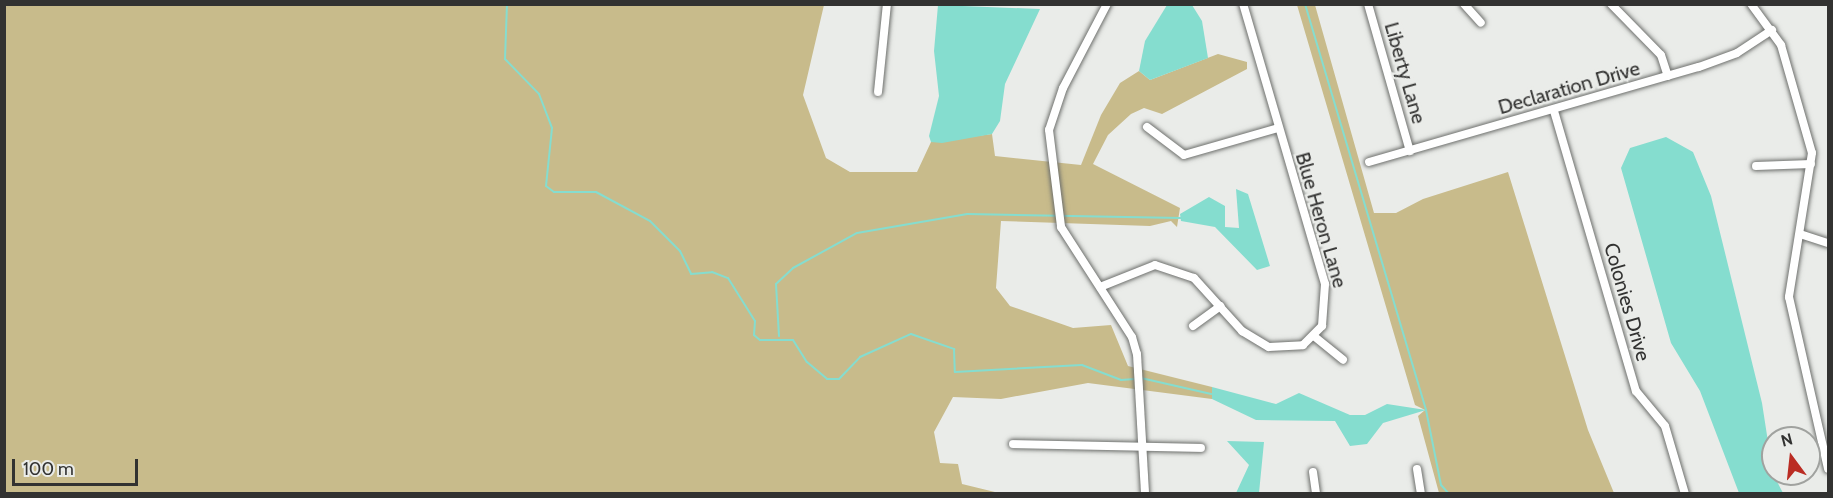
<!DOCTYPE html>
<style>
body{margin:0}
#map{position:relative;width:1833px;height:498px;overflow:hidden;background:#eaece9;font-family:Cabin,sans-serif}
div>[style]{position:absolute}
.green>*{inset:0;background:#c8bb8b}
.water>*{inset:0;background:#85ddcf}
.stream>*{height:2px;margin:-1px;padding:0 1px;transform-origin:1px;border-radius:1px;background:#85ddcf}
.roads{filter:drop-shadow(0 0 2px #6e706d) drop-shadow(0 0 2px #6e706d)}
.street>*{height:8px;margin:-4px;padding:0 4px;transform-origin:4px;border-radius:4px;background:#fff}
span{translate:-50% -50%;white-space:nowrap;text-align:center;line-height:1.15;-webkit-text-stroke:4.5px #eaece9;paint-order:stroke}
.street-label{font-size:20px;color:#323231}
.frame{position:absolute;inset:0;border:6px solid #323231;pointer-events:none}
.north{position:absolute;left:1761px;top:426px;width:60px;height:60px;box-sizing:border-box;background:#eaece9;border:2px solid #a0a29f;border-radius:50%;rotate:345deg;font-size:16px;font-weight:700;line-height:24px;text-align:center;color:#323231}
.north::after{content:'';display:block;margin:auto;width:21px;height:27px;background:#ba2c23;clip-path:polygon(50% 0,100% 100%,50% 72%,0 100%)}
.scale{position:absolute;left:12px;top:459px;width:126px;height:27px;box-sizing:border-box;border:3px solid #323231;border-top:0;padding-left:8px;font-size:18px;line-height:21px;white-space:nowrap;color:#323231;-webkit-text-stroke:4px #eaece9;paint-order:stroke}
</style>
<div id="map">
<div class="green">
<div style="clip-path:polygon(4px 5px,824px 5px,803px 95px,826px 158px,850px 172px,917px 172px,931px 142px,992px 134px,995px 156px,1081px 165px,1101px 115px,1120px 83px,1139px 71px,1150px 80px,1218px 54px,1247px 62px,1247px 69px,1162px 114px,1144px 108px,1131px 114px,1108px 135px,1093px 164px,1180px 208px,1177px 227px,1171px 221px,1150px 226px,1001px 221px,996px 288px,1010px 306px,1073px 328px,1111px 325px,1128px 366px,1212px 387px,1212px 399px,1088px 383px,1001px 399px,953px 397px,934px 432px,940px 463px,958px 464px,962px 484px,999px 493px,5px 493px)"></div>
<div style="clip-path:polygon(1297px 5px,1315px 5px,1374px 213px,1396px 213px,1423px 199px,1508px 172px,1588px 430px,1614px 493px,1439px 493px,1418px 416px,1425px 410px,1415px 405px)"></div>
</div>
<div class="water">
<div style="clip-path:polygon(938px 5px,1040px 9px,1005px 84px,1000px 121px,992px 134px,942px 143px,931px 142px,929px 136px,939px 96px,934px 51px)"></div>
<div style="clip-path:polygon(1167px 5px,1192px 5px,1202px 21px,1208px 58px,1150px 80px,1139px 71px,1145px 41px)"></div>
<div style="clip-path:polygon(1666px 137px,1693px 152px,1711px 196px,1762px 403px,1773px 474px,1783px 493px,1739px 493px,1700px 391px,1671px 343px,1621px 168px,1630px 148px)"></div>
<div style="clip-path:polygon(1236px 189px,1248px 194px,1270px 266px,1257px 270px,1215px 227px,1181px 221px,1180px 214px,1209px 197px,1225px 206px,1225px 227px,1239px 228px)"></div>
<div style="clip-path:polygon(1212px 387px,1276px 404px,1299px 393px,1350px 415px,1365px 415px,1387px 404px,1426px 410px,1383px 423px,1367px 444px,1350px 446px,1335px 421px,1256px 420px,1212px 399px)"></div>
<div style="clip-path:polygon(1227px 441px,1264px 442px,1259px 493px,1236px 493px,1249px 465px)"></div>
</div>
<div class="stream">
<div style="left:507px;top:4px;width:55px;rotate:92.1deg"></div>
<div style="left:505px;top:59px;width:49px;rotate:45.8deg"></div>
<div style="left:539px;top:94px;width:36px;rotate:69deg"></div>
<div style="left:552px;top:128px;width:58px;rotate:95.9deg"></div>
<div style="left:546px;top:186px;width:10px;rotate:37deg"></div>
<div style="left:554px;top:192px;width:42px"></div>
<div style="left:596px;top:192px;width:61px;rotate:28.2deg"></div>
<div style="left:650px;top:221px;width:42px;rotate:45deg"></div>
<div style="left:680px;top:251px;width:25px;rotate:64deg"></div>
<div style="left:691px;top:274px;width:21px;rotate:-5deg"></div>
<div style="left:712px;top:272px;width:17px;rotate:21deg"></div>
<div style="left:728px;top:278px;width:51px;rotate:57.9deg"></div>
<div style="left:755px;top:321px;width:14px;rotate:94deg"></div>
<div style="left:754px;top:335px;width:8px;rotate:40deg"></div>
<div style="left:760px;top:340px;width:33px"></div>
<div style="left:793px;top:340px;width:26px;rotate:58deg"></div>
<div style="left:807px;top:362px;width:26px;rotate:40deg"></div>
<div style="left:827px;top:379px;width:12px"></div>
<div style="left:839px;top:379px;width:30px;rotate:-46deg"></div>
<div style="left:860px;top:357px;width:56px;rotate:-24.3deg"></div>
<div style="left:911px;top:334px;width:46px;rotate:19.2deg"></div>
<div style="left:954px;top:349px;width:23px;rotate:88deg"></div>
<div style="left:955px;top:372px;width:127px;rotate:-3.2deg"></div>
<div style="left:1082px;top:365px;width:42px;rotate:21deg"></div>
<div style="left:1121px;top:380px;width:14px;rotate:-4deg"></div>
<div style="left:1305px;top:4px;width:424px;rotate:73.4deg"></div>
<div style="left:1426px;top:410px;width:76px;rotate:78.7deg"></div>
<div style="left:1441px;top:485px;width:12px;rotate:48deg"></div>
<div style="left:779px;top:336px;width:52px;rotate:-93.3deg"></div>
<div style="left:776px;top:284px;width:23px;rotate:-43deg"></div>
<div style="left:793px;top:268px;width:73px;rotate:-28.7deg"></div>
<div style="left:857px;top:233px;width:112px;rotate:-9.8deg"></div>
<div style="left:967px;top:214px;width:214px;rotate:1.1deg"></div>
<div style="left:1141px;top:378px;width:72px;rotate:12.9deg"></div>
</div>
<div class="roads">
<div class="street">
<div style="left:1107px;top:4px;width:95px;rotate:117.6deg"></div>
<div style="left:1063px;top:88px;width:44px;rotate:108.4deg"></div>
<div style="left:1049px;top:130px;width:98px;rotate:82.9deg"></div>
<div style="left:1061px;top:227px;width:131px;rotate:57.2deg"></div>
<div style="left:1132px;top:337px;width:18px;rotate:74deg"></div>
<div style="left:1137px;top:354px;width:140px;rotate:86.7deg"></div>
<div style="left:1368px;top:4px;width:153px;rotate:74.1deg"></div>
<div style="left:1464px;top:4px;width:25px;rotate:48deg"></div>
<div style="left:1611px;top:4px;width:71px;rotate:45.6deg"></div>
<div style="left:1661px;top:55px;width:22px;rotate:72deg"></div>
<div style="left:1751px;top:4px;width:51px;rotate:53.8deg"></div>
<div style="left:1781px;top:45px;width:112px;rotate:74deg"></div>
<div style="left:1812px;top:153px;width:146px;rotate:99.1deg"></div>
<div style="left:1789px;top:297px;width:176px;rotate:77.2deg"></div>
<div style="left:878px;top:92px;width:88px;rotate:-84.2deg"></div>
<div style="left:1554px;top:111px;width:292px;rotate:73.7deg"></div>
<div style="left:1636px;top:391px;width:45px;rotate:50.4deg"></div>
<div style="left:1665px;top:426px;width:71px;rotate:73.6deg"></div>
<div style="left:1147px;top:127px;width:46px;rotate:37.1deg"></div>
<div style="left:1184px;top:155px;width:98px;rotate:-16deg"></div>
<div style="left:1369px;top:162px;width:343px;rotate:-16.1deg"></div>
<div style="left:1699px;top:67px;width:40px;rotate:-20.2deg"></div>
<div style="left:1737px;top:53px;width:42px;rotate:-33.3deg"></div>
<div style="left:1756px;top:166px;width:55px;rotate:-2.1deg"></div>
<div style="left:1800px;top:234px;width:29px;rotate:18deg"></div>
<div style="left:1100px;top:287px;width:59px;rotate:-21.8deg"></div>
<div style="left:1155px;top:265px;width:41px;rotate:18.4deg"></div>
<div style="left:1194px;top:278px;width:72px;rotate:47.8deg"></div>
<div style="left:1242px;top:331px;width:31px;rotate:31deg"></div>
<div style="left:1269px;top:347px;width:34px;rotate:-3deg"></div>
<div style="left:1303px;top:345px;width:27px;rotate:-45deg"></div>
<div style="left:1322px;top:326px;width:42px;rotate:-85.9deg"></div>
<div style="left:1325px;top:284px;width:292px;rotate:-106.3deg"></div>
<div style="left:1193px;top:326px;width:34px;rotate:-36deg"></div>
<div style="left:1315px;top:337px;width:36px;rotate:39deg"></div>
<div style="left:1013px;top:444px;width:188px;rotate:1.2deg"></div>
<div style="left:1417px;top:469px;width:25px;rotate:81deg"></div>
<div style="left:1313px;top:472px;width:22px;rotate:82deg"></div>
</div>
</div>
<div class="street-label">
<span style="left:1405px;top:73px;rotate:74deg">Liberty Lane</span>
<span style="left:1569px;top:88px;rotate:-16deg">Declaration Drive</span>
<span style="left:1321px;top:220px;rotate:74deg">Blue Heron Lane</span>
<span style="left:1627px;top:302px;rotate:74deg">Colonies Drive</span>
</div>
<div class="frame"></div>
<div class="north">N</div>
<div class="scale">100 m</div>
</div>
